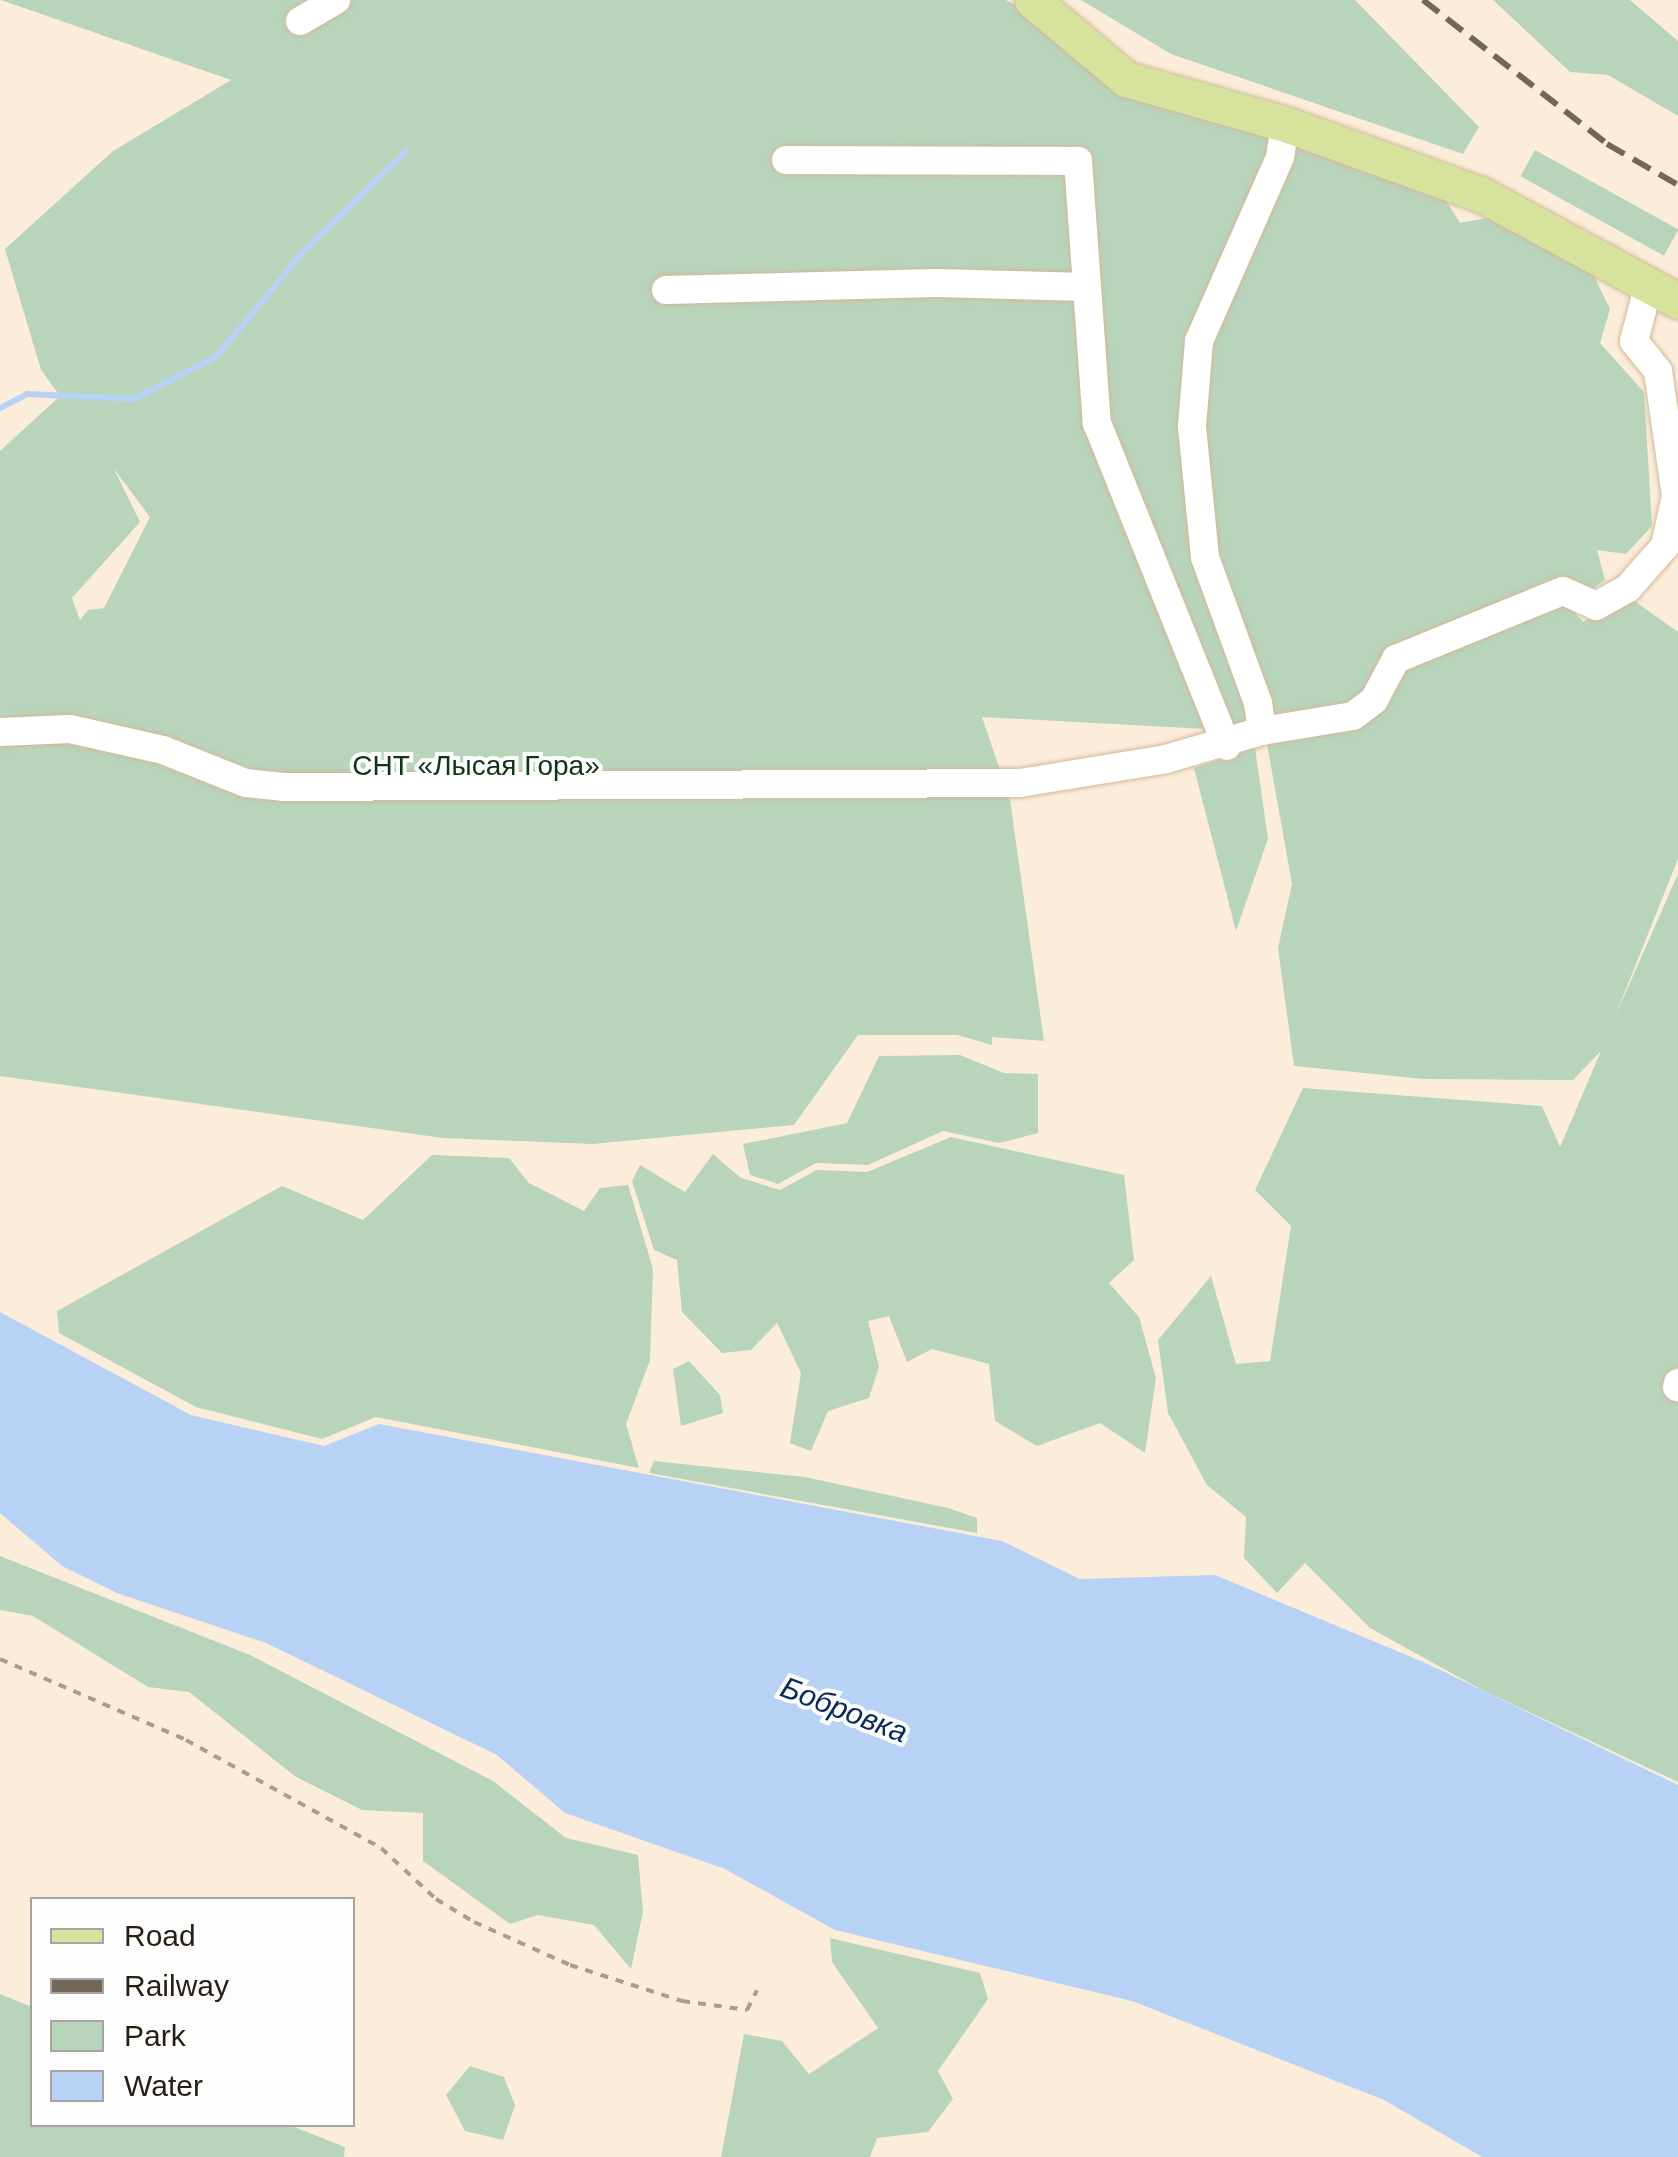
<!DOCTYPE html>
<meta charset="utf-8">
<style>
body{margin:0}
#map{position:relative;width:1678px;height:2157px;overflow:hidden;background:#fcedda;font-family:Arial,sans-serif}
div>[style]{position:absolute}
.green>*{inset:0;background:#b8d5bc;transform-origin:0 0}
.water>*{inset:0;background:#b8d2f6}
.stream>*{height:6px;margin:-3px;padding:0 3px;transform-origin:3px;border-radius:3px;background:#b8d2f6}
.path>*{height:4px;margin-top:-2px;transform-origin:0;background:repeating-linear-gradient(90deg,#a99d8c 0 8px,transparent 0 16px)}
.roads{filter:drop-shadow(0 0 2px #d0b99a) drop-shadow(0 0 2px #d0b99a)}
.minor>*{height:28px;margin:-14px;padding:0 14px;transform-origin:14px;border-radius:14px;background:#fff}
.major>*{height:35px;margin:-17.5px;padding:0 17.5px;transform-origin:17.5px;border-radius:17.5px;background:#d7e39d}
.rail>*{height:6px;margin-top:-3px;transform-origin:0;background:repeating-linear-gradient(90deg,#726758 0 20px,transparent 0 30px)}
span{translate:-50% -50%;white-space:nowrap;text-align:center;line-height:1.15;-webkit-text-stroke:8px #fdfdfd;paint-order:stroke}
.park-label{font-size:28px;color:#0b3517}
.water-label{font-size:30px;color:#082b57;font-style:italic}
.legend{position:absolute;left:30px;top:1897px;width:325px;height:230px;box-sizing:border-box;background:#fdfdfd;border:2px solid #a7a49f;margin:0;padding:12px 18px;list-style:none;font-size:30px;color:#271e12}
.legend li{display:flex;align-items:center;gap:20px;height:50px}
.legend b{width:50px;border:2px solid #a7a49f}
</style>
<div id="map">
<div class="green">
<div style="clip-path:polygon(evenodd,1px 0,1006px 0,1069px 36px,1279px 127px,1215px 271px,1187px 469px,1252px 700px,1243px 731px,982px 717px,1010px 800px,1044px 1041px,992px 1037px,992px 1045px,957px 1035px,858px 1035px,794px 1125px,592px 1144px,443px 1138px,0 1076px,0 451px,60px 396px,41px 370px,5px 249px,113px 151px,231px 80px,1px 0,114px 469px,150px 517px,104px 608px,88px 610px,80px 620px,72px 598px,140px 522px,114px 469px)"></div>
<div style="clip-path:polygon(1081px 0,1355px 0,1479px 127px,1463px 154px,1171px 54px)"></div>
<div style="clip-path:polygon(1493px 0,1630px 0,1678px 41px,1678px 116px,1608px 75px,1570px 72px)"></div>
<div style="clip-path:polygon(1296px 136px,1438px 187px,1460px 223px,1508px 214px,1591px 270px,1610px 309px,1600px 343px,1644px 392px,1652px 526px,1626px 554px,1597px 550px,1605px 580px,1569px 606px,1583px 622px,1626px 595px,1678px 632px,1678px 859px,1614px 1019px,1678px 874px,1678px 1782px,1484px 1691px,1370px 1628px,1305px 1563px,1277px 1593px,1244px 1558px,1246px 1517px,1207px 1485px,1168px 1413px,1158px 1340px,1211px 1276px,1236px 1364px,1270px 1361px,1291px 1226px,1255px 1190px,1303px 1088px,1542px 1106px,1560px 1147px,1601px 1051px,1573px 1080px,1423px 1079px,1294px 1066px,1278px 948px,1292px 884px,1257px 688px,1205px 547px,1205px 330px)"></div>
<div style="left:1535px;top:150px;width:164px;height:30px;rotate:29deg"></div>
<div style="clip-path:polygon(1255px 748px,1268px 839px,1236px 931px,1194px 768px)"></div>
<div style="clip-path:polygon(960px 1055px,1004px 1073px,1038px 1074px,1038px 1133px,999px 1143px,943px 1131px,868px 1165px,816px 1163px,778px 1184px,750px 1175px,743px 1144px,847px 1123px,879px 1056px)"></div>
<div style="clip-path:polygon(951px 1137px,1124px 1175px,1134px 1260px,1109px 1283px,1139px 1317px,1156px 1378px,1145px 1453px,1100px 1423px,1037px 1446px,995px 1421px,989px 1364px,932px 1349px,907px 1362px,889px 1316px,868px 1321px,879px 1367px,869px 1398px,828px 1411px,811px 1451px,790px 1443px,801px 1373px,777px 1323px,751px 1350px,722px 1353px,682px 1312px,677px 1260px,654px 1250px,632px 1181px,640px 1165px,685px 1192px,713px 1154px,741px 1178px,780px 1190px,817px 1170px,867px 1172px)"></div>
<div style="clip-path:polygon(432px 1155px,509px 1158px,529px 1183px,584px 1211px,600px 1188px,628px 1185px,653px 1269px,650px 1360px,626px 1424px,639px 1468px,376px 1417px,322px 1439px,196px 1407px,59px 1333px,57px 1311px,282px 1186px,363px 1220px)"></div>
<div style="clip-path:polygon(689px 1361px,720px 1395px,723px 1413px,681px 1426px,673px 1369px)"></div>
<div style="clip-path:polygon(654px 1461px,805px 1477px,948px 1508px,977px 1518px,977px 1533px,649px 1473px)"></div>
<div style="clip-path:polygon(0 1556px,250px 1655px,493px 1781px,566px 1838px,638px 1855px,643px 1912px,631px 1969px,594px 1925px,538px 1915px,510px 1924px,423px 1861px,423px 1813px,362px 1810px,296px 1777px,189px 1692px,148px 1687px,33px 1616px,0 1610px)"></div>
<div style="clip-path:polygon(830px 1938px,980px 1973px,988px 1999px,938px 2071px,953px 2099px,928px 2132px,877px 2138px,870px 2157px,721px 2157px,744px 2034px,782px 2041px,809px 2074px,878px 2028px,832px 1962px)"></div>
<div style="clip-path:polygon(0 1994px,32px 2007px,32px 2124px,289px 2125px,345px 2147px,344px 2157px,0 2157px)"></div>
<div style="clip-path:polygon(470px 2066px,504px 2077px,515px 2105px,503px 2140px,465px 2131px,446px 2095px)"></div>
</div>
<div class="water">
<div style="clip-path:polygon(0 1312px,191px 1415px,324px 1446px,379px 1424px,1002px 1541px,1080px 1579px,1215px 1575px,1428px 1664px,1678px 1785px,1678px 2157px,1482px 2157px,1384px 2100px,1132px 2001px,835px 1930px,725px 1869px,565px 1813px,497px 1755px,266px 1643px,117px 1593px,62px 1566px,0 1513px)"></div>
</div>
<div class="stream">
<div style="left:0;top:408px;width:30px;rotate:-27deg"></div>
<div style="left:27px;top:394px;width:107px;rotate:2.7deg"></div>
<div style="left:134px;top:399px;width:93px;rotate:-27.4deg"></div>
<div style="left:217px;top:356px;width:132px;rotate:-50.5deg"></div>
<div style="left:301px;top:254px;width:147px;rotate:-44.4deg"></div>
</div>
<div class="path">
<div style="left:0;top:1659px;width:203px;rotate:23.5deg"></div>
<div style="left:186px;top:1740px;width:223px;rotate:29deg"></div>
<div style="left:381px;top:1848px;width:75px;rotate:42.8deg"></div>
<div style="left:436px;top:1899px;width:44px;rotate:31.2deg"></div>
<div style="left:474px;top:1922px;width:105px;rotate:24.1deg"></div>
<div style="left:570px;top:1965px;width:118px;rotate:17.8deg"></div>
<div style="left:682px;top:2001px;width:66px;rotate:7.9deg"></div>
<div style="left:747px;top:2010px;width:22px;rotate:-63deg"></div>
</div>
<div class="roads">
<div class="minor">
<div style="left:300px;top:21px;width:42px;rotate:-30.3deg"></div>
<div style="left:786px;top:160px;width:292px;rotate:0.2deg"></div>
<div style="left:1078px;top:161px;width:263px;rotate:85.9deg"></div>
<div style="left:1097px;top:423px;width:348px;rotate:68.1deg"></div>
<div style="left:666px;top:290px;width:270px;rotate:-1.5deg"></div>
<div style="left:936px;top:283px;width:151px;rotate:1.5deg"></div>
<div style="left:1262px;top:731px;width:92px;rotate:-9.4deg"></div>
<div style="left:1353px;top:716px;width:26px;rotate:-37deg"></div>
<div style="left:1374px;top:700px;width:47px;rotate:-61.8deg"></div>
<div style="left:1396px;top:659px;width:180px;rotate:-22.2deg"></div>
<div style="left:1563px;top:591px;width:36px;rotate:24deg"></div>
<div style="left:1596px;top:606px;width:37px;rotate:-29deg"></div>
<div style="left:1628px;top:588px;width:56px;rotate:-48.6deg"></div>
<div style="left:1665px;top:546px;width:51px;rotate:-77.6deg"></div>
<div style="left:1676px;top:496px;width:126px;rotate:-98.2deg"></div>
<div style="left:1658px;top:371px;width:38px;rotate:-129deg"></div>
<div style="left:1634px;top:341px;width:59px;rotate:-75.3deg"></div>
<div style="left:0;top:732px;width:70px;rotate:-2.5deg"></div>
<div style="left:70px;top:729px;width:95px;rotate:12.7deg"></div>
<div style="left:163px;top:750px;width:89px;rotate:21.7deg"></div>
<div style="left:246px;top:783px;width:37px;rotate:6deg"></div>
<div style="left:283px;top:787px;width:737px;rotate:-0.31deg"></div>
<div style="left:1020px;top:783px;width:148px;rotate:-9.3deg"></div>
<div style="left:1166px;top:759px;width:100px;rotate:-16.3deg"></div>
<div style="left:1262px;top:731px;width:28px;rotate:-98deg"></div>
<div style="left:1258px;top:703px;width:155px;rotate:-110deg"></div>
<div style="left:1205px;top:557px;width:132px;rotate:-95.7deg"></div>
<div style="left:1192px;top:426px;width:85px;rotate:-85.3deg"></div>
<div style="left:1199px;top:341px;width:201px;rotate:-66.2deg"></div>
<div style="left:1280px;top:157px;width:33px;rotate:-81deg"></div>
<div style="left:1677px;top:1387px;width:4px;rotate:-76deg"></div>
</div>
<div class="major">
<div style="left:1032px;top:0;width:123px;rotate:40deg"></div>
<div style="left:1126px;top:79px;width:165px;rotate:15.8deg"></div>
<div style="left:1285px;top:124px;width:209px;rotate:19.8deg"></div>
<div style="left:1482px;top:195px;width:223px;rotate:28.4deg"></div>
</div>
</div>
<div class="rail">
<div style="left:1423px;top:0;width:234px;rotate:38deg"></div>
<div style="left:1607px;top:144px;width:82px;rotate:30deg"></div>
</div>
<div class="park-label">
<span style="left:476px;top:766px">СНТ «Лысая Гора»</span>
</div>
<div class="water-label">
<span style="left:844px;top:1710px;rotate:21deg">Бобровка</span>
</div>
<ul class="legend">
<li><b style="height:12px;background:#d7e39d"></b>Road</li>
<li><b style="height:12px;background:#726758"></b>Railway</li>
<li><b style="height:28px;background:#b8d5bc"></b>Park</li>
<li><b style="height:28px;background:#b8d2f6"></b>Water</li>
</ul>
</div>
